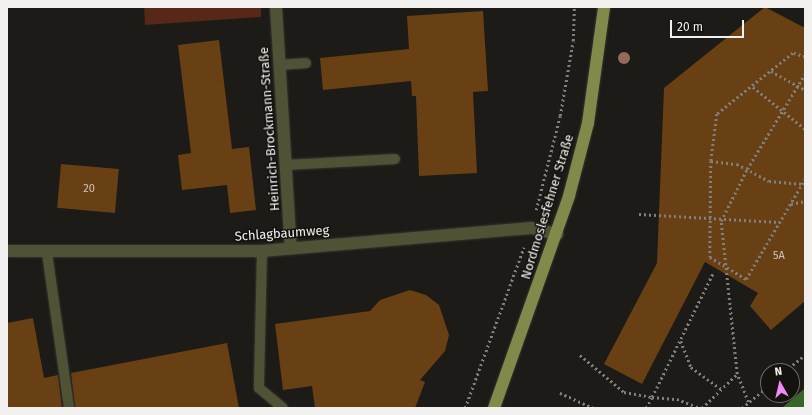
<!DOCTYPE html>
<meta charset="utf-8">
<style>
body{margin:0}
#map{position:relative;width:812px;height:415px;overflow:hidden;background:#1c1b17;font-family:"Fira Sans",sans-serif}
div>[style]{position:absolute}
.green>*{inset:0;background:#572717}
.water>*{inset:0;background:#3a6529}
.building>*{inset:0;background:#694013;transform-origin:0 0}
.path>*{height:2.5px;margin-top:-1.25px;transform-origin:0;background:repeating-linear-gradient(90deg,#81807d 0 2px,transparent 0 5px)}
.roads{filter:drop-shadow(0 0 1px #363531) drop-shadow(0 0 1px #363531)}
.lane>*{height:10px;margin:-5px;padding:0 5px;transform-origin:5px;border-radius:5px;background:#4f5234}
.street>*{height:12px;margin:-6px;padding:0 6px;transform-origin:6px;border-radius:6px;background:#4f5234}
.primary>*{height:12px;margin:-6px;padding:0 6px;transform-origin:6px;border-radius:6px;background:#83894a}
.trees>*{width:12px;height:12px;margin:-6px;border-radius:50%;background:#976958}
span{translate:-50% -50%;white-space:nowrap;text-align:center;line-height:1.15;-webkit-text-stroke:3px #13120e;paint-order:stroke}
.number-label{font-size:11px;color:#cfc4b7}
.number-label span{-webkit-text-stroke-width:0}
.street-label{font-size:13px;color:#f1f0ee}
.frame{position:absolute;inset:0;border:8px solid #f1f0ee;pointer-events:none}
.north{position:absolute;left:760px;top:363px;width:40px;height:40px;box-sizing:border-box;background:#13120e;border:1px solid #6c6b68;border-radius:50%;rotate:352deg;font-size:11px;font-weight:700;line-height:16px;text-align:center;color:#f1f0ee}
.north::after{content:'';display:block;margin:auto;width:14px;height:18px;background:#f08bf6;clip-path:polygon(50% 0,100% 100%,50% 72%,0 100%)}
.scale{position:absolute;left:670px;top:20px;width:74px;height:18px;box-sizing:border-box;border:2px solid #f1f0ee;border-top:0;padding-left:5px;font-size:12px;line-height:14px;white-space:nowrap;color:#f1f0ee;-webkit-text-stroke:3px #13120e;paint-order:stroke}
</style>
<div id="map">
<div class="green">
<div style="clip-path:polygon(144px 7px,261px 7px,261px 17px,145px 25px)"></div>
</div>
<div class="water">
<div style="clip-path:polygon(805px 388px,805px 408px,782px 408px)"></div>
</div>
<div class="building">
<div style="clip-path:polygon(765px 7px,805px 28px,805px 301px,771px 330px,750px 306px,758px 293px,705px 262px,642px 384px,604px 364px,657px 263px,664px 88px)"></div>
<div style="clip-path:polygon(483px 11px,488px 91px,473px 92px,477px 173px,419px 176px,416px 96px,412px 96px,411px 81px,323px 90px,320px 58px,409px 49px,407px 16px)"></div>
<div style="clip-path:polygon(219px 40px,232px 149px,249px 147px,256px 210px,230px 213px,227px 185px,182px 190px,178px 155px,191px 153px,178px 45px)"></div>
<div style="left:61px;top:164px;width:58px;height:44px;rotate:5deg"></div>
<div style="clip-path:polygon(410px 290px,426px 295px,439px 305px,449px 335px,445px 351px,420px 380px,425px 382px,415px 408px,315px 408px,312px 386px,283px 390px,275px 324px,370px 311px,380px 300px)"></div>
<div style="clip-path:polygon(33px 318px,44px 378px,58px 375px,62px 408px,7px 408px,7px 323px)"></div>
<div style="clip-path:polygon(227px 343px,239px 408px,75px 408px,71px 373px)"></div>
</div>
<div class="path">
<div style="left:805px;top:57px;width:13px;rotate:-162deg"></div>
<div style="left:793px;top:53px;width:97px;rotate:141.2deg"></div>
<div style="left:717px;top:114px;width:47px;rotate:97.3deg"></div>
<div style="left:711px;top:161px;width:96px;rotate:90.6deg"></div>
<div style="left:710px;top:257px;width:42px;rotate:31.4deg"></div>
<div style="left:746px;top:279px;width:116px;rotate:-59.5deg"></div>
<div style="left:771px;top:71px;width:39px;rotate:29deg"></div>
<div style="left:753px;top:87px;width:67px;rotate:38.9deg"></div>
<div style="left:711px;top:161px;width:26px;rotate:7deg"></div>
<div style="left:737px;top:164px;width:36px;rotate:28deg"></div>
<div style="left:769px;top:181px;width:36px;rotate:5deg"></div>
<div style="left:791px;top:204px;width:14px;rotate:-12deg"></div>
<div style="left:536px;top:210px;width:97px;rotate:-75.7deg"></div>
<div style="left:560px;top:116px;width:76px;rotate:-80.2deg"></div>
<div style="left:573px;top:41px;width:34px;rotate:-88deg"></div>
<div style="left:639px;top:214px;width:140px;rotate:3.3deg"></div>
<div style="left:681px;top:341px;width:28px;rotate:69deg"></div>
<div style="left:691px;top:367px;width:37px;rotate:36deg"></div>
<div style="left:580px;top:355px;width:57px;rotate:40.1deg"></div>
<div style="left:624px;top:392px;width:28px;rotate:10deg"></div>
<div style="left:652px;top:397px;width:140px;rotate:-63.8deg"></div>
<div style="left:785px;top:371px;width:26px;rotate:-39deg"></div>
<div style="left:560px;top:393px;width:37px;rotate:24deg"></div>
<div style="left:748px;top:402px;width:30px;rotate:-111deg"></div>
<div style="left:737px;top:374px;width:154px;rotate:-96deg"></div>
<div style="left:721px;top:221px;width:58px;rotate:-63.4deg"></div>
<div style="left:747px;top:169px;width:111px;rotate:-58.6deg"></div>
<div style="left:465px;top:408px;width:171px;rotate:-69.9deg"></div>
<div style="left:646px;top:408px;width:13px;rotate:-61deg"></div>
<div style="left:652px;top:397px;width:25px;rotate:5deg"></div>
<div style="left:677px;top:399px;width:24px;rotate:22deg"></div>
<div style="left:702px;top:408px;width:49px;rotate:-44.2deg"></div>
<div style="left:742px;top:408px;width:34px;rotate:-40deg"></div>
</div>
<div class="roads">
<div class="lane">
<div style="left:280px;top:65px;width:26px;rotate:-4deg"></div>
<div style="left:286px;top:165px;width:109px;rotate:-3.2deg"></div>
<div style="left:262px;top:251px;width:137px;rotate:91.3deg"></div>
<div style="left:259px;top:388px;width:31px;rotate:40deg"></div>
<div style="left:47px;top:253px;width:157px;rotate:81.9deg"></div>
</div>
<div class="street">
<div style="left:276px;top:7px;width:242px;rotate:86.5deg"></div>
<div style="left:7px;top:251px;width:255px"></div>
<div style="left:262px;top:251px;width:270px;rotate:-4.9deg"></div>
<div style="left:531px;top:228px;width:27px;rotate:13deg"></div>
</div>
<div class="primary">
<div style="left:494px;top:408px;width:225px;rotate:-70.5deg"></div>
<div style="left:569px;top:196px;width:75px;rotate:-75.4deg"></div>
<div style="left:588px;top:123px;width:117px;rotate:-82.1deg"></div>
</div>
</div>
<div class="trees">
<div style="left:624px;top:58px"></div>
</div>
<div class="number-label">
<span style="left:89px;top:189px">20</span>
<span style="left:779px;top:256px">5A</span>
</div>
<div class="street-label">
<span style="left:270px;top:129px;rotate:-94deg">Heinrich-Brockmann-Straße</span>
<span style="left:548px;top:207px;rotate:-73deg">Nordmoslesfehner Straße</span>
<span style="left:282px;top:234px;rotate:-4deg">Schlagbaumweg</span>
</div>
<div class="frame"></div>
<div class="north">N</div>
<div class="scale">20 m</div>
</div>
